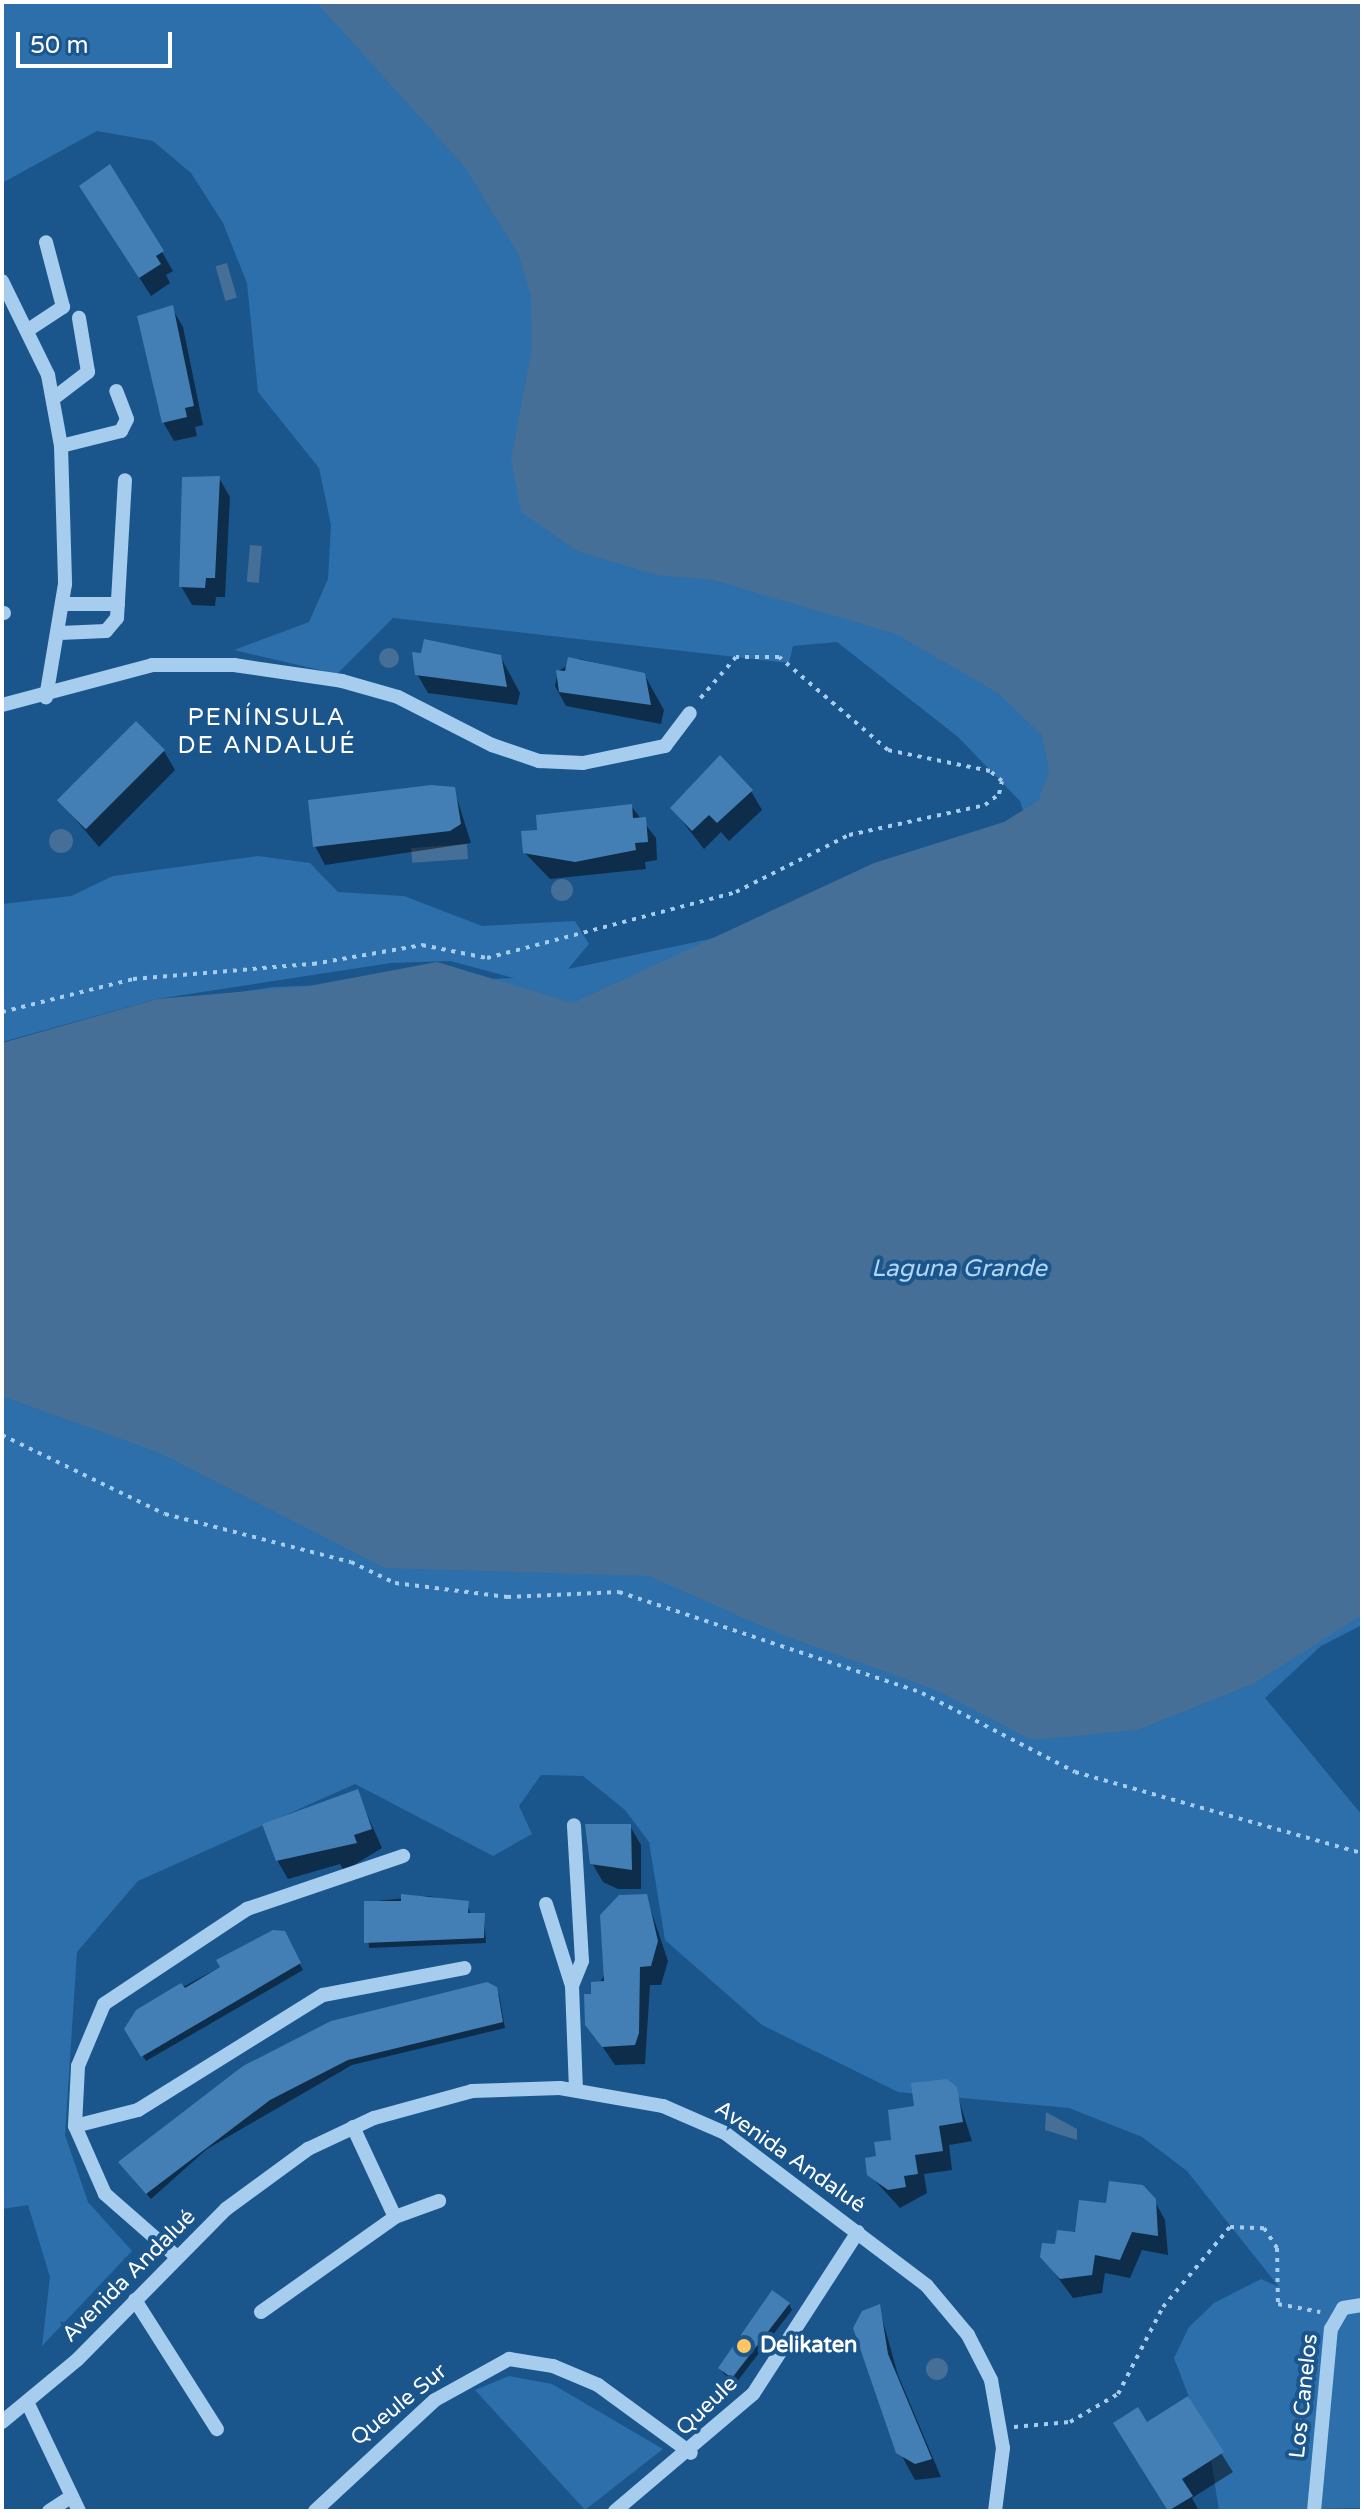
<!DOCTYPE html>
<meta charset="utf-8">
<style>
body{margin:0}
#map{position:relative;width:1364px;height:2513px;overflow:hidden;background:#1a558c;font-family:"Varela Round",sans-serif}
div>[style]{position:absolute}
.green>*{inset:0;background:#2d6faa}
.water>*{inset:0;background:#456f96;transform-origin:0 0}
.round{border-radius:50%}
.shadow>*{inset:0;background:#0007}
.building>*{inset:0;background:#437fb5;transform-origin:0 0}
.path>*{height:4px;margin-top:-2px;transform-origin:0;background:repeating-linear-gradient(90deg,#a6ccee 0 4px,transparent 0 10px)}
.minor>*{height:14px;margin:-7px;padding:0 7px;transform-origin:7px;border-radius:7px;background:#a6ccee}
.dots>*{width:22px;height:22px;translate:-50% -50%;box-sizing:border-box;border:4px solid #1a558c;border-radius:50%}
span{translate:-50% -50%;white-space:nowrap;text-align:center;line-height:1.15;-webkit-text-stroke:8px #1a558c;paint-order:stroke}
.street-label{font-size:22px;color:#fff}
.poi-label{font-size:22px;color:#fff;font-weight:700}
.left{translate:0 -50%;text-align:left}
.neighbourhood-label{font-size:24px;color:#fff;letter-spacing:2px}
.water-label{font-size:24px;color:#b2d6f5;font-style:italic}
.frame{position:absolute;inset:0;border:4px solid #fff;pointer-events:none}
.scale{position:absolute;left:16px;top:32px;width:156px;height:36px;box-sizing:border-box;border:4px solid #fff;border-top:0;padding-left:10px;font-size:24px;line-height:28px;white-space:nowrap;color:#fff;-webkit-text-stroke:6px #1a558c;paint-order:stroke}
</style>
<div id="map">
<div class="green">
<div style="clip-path:polygon(2px 2px,1362px 2px,1362px 1625px,1321px 1646px,1265px 1698px,1362px 1815px,1362px 2508px,1219px 2511px,1210px 2452px,1174px 2358px,1189px 2327px,1214px 2303px,1261px 2279px,1279px 2287px,1187px 2171px,1142px 2137px,1069px 2108px,898px 2092px,762px 2025px,665px 1940px,649px 1842px,625px 1810px,583px 1776px,541px 1775px,519px 1806px,532px 1834px,493px 1856px,355px 1784px,138px 1881px,77px 1952px,65px 2135px,88px 2202px,132px 2251px,42px 2346px,50px 2277px,28px 2205px,2px 2209px,2px 1046px,181px 1001px,273px 987px,514px 978px,450px 961px,391px 963px,157px 999px,2px 1042px,2px 904px,71px 896px,113px 876px,258px 856px,310px 863px,338px 892px,404px 896px,482px 926px,575px 921px,589px 944px,568px 969px,804px 919px,1033px 844px,1020px 801px,958px 737px,837px 642px,793px 646px,789px 663px,393px 618px,337px 674px,234px 650px,309px 622px,328px 579px,331px 525px,319px 468px,258px 392px,247px 283px,223px 223px,191px 173px,153px 141px,97px 131px,2px 183px)"></div>
<div style="clip-path:polygon(509px 2376px,552px 2384px,663px 2449px,585px 2510px,475px 2390px)"></div>
</div>
<div class="water">
<div style="clip-path:polygon(316px 2px,1362px 2px,1362px 1615px,1253px 1684px,1138px 1730px,1032px 1740px,936px 1690px,780px 1634px,649px 1576px,385px 1568px,160px 1453px,2px 1396px,2px 1043px,157px 999px,309px 986px,437px 962px,573px 1003px,874px 863px,1004px 822px,1038px 801px,1049px 771px,1042px 735px,998px 693px,896px 634px,713px 580px,658px 575px,579px 552px,521px 512px,511px 460px,532px 348px,531px 296px,519px 255px,464px 166px)"></div>
<div style="left:227px;top:263px;width:36px;height:12px;rotate:74deg"></div>
<div style="left:250px;top:545px;width:12px;height:37px;rotate:5deg"></div>
<div class="round" style="left:379px;top:648px;width:20px;height:20px"></div>
<div class="round" style="left:49px;top:829px;width:24px;height:24px"></div>
<div style="left:467px;top:844px;width:15px;height:56px;rotate:86deg"></div>
<div class="round" style="left:551px;top:879px;width:22px;height:22px"></div>
<div style="clip-path:polygon(1046px 2112px,1077px 2129px,1077px 2140px,1045px 2130px)"></div>
<div class="round" style="left:926px;top:2358px;width:22px;height:22px"></div>
</div>
<div class="shadow">
<div style="clip-path:polygon(93px 205px,162px 252px,173px 271px,166px 275px,170px 283px,151px 296px)"></div>
<div style="clip-path:polygon(172px 308px,183px 327px,203px 425px,195px 427px,197px 436px,174px 441px,163px 422px)"></div>
<div style="clip-path:polygon(219px 478px,230px 497px,225px 597px,216px 597px,215px 606px,192px 605px,181px 586px)"></div>
<div style="clip-path:polygon(425px 641px,500px 656px,520px 693px,517px 705px,428px 693px,417px 674px)"></div>
<div style="clip-path:polygon(580px 659px,644px 674px,664px 710px,661px 724px,566px 706px,555px 686px,558px 671px)"></div>
<div style="clip-path:polygon(164px 751px,175px 770px,99px 847px,60px 801px)"></div>
<div style="clip-path:polygon(454px 789px,471px 843px,325px 865px,315px 846px)"></div>
<div style="clip-path:polygon(751px 791px,762px 810px,729px 841px,721px 832px,704px 849px,672px 808px)"></div>
<div style="clip-path:polygon(631px 806px,656px 838px,657px 860px,645px 862px,646px 869px,550px 879px,525px 853px,539px 832px)"></div>
<div style="clip-path:polygon(357px 1792px,382px 1848px,344px 1871px,340px 1864px,288px 1879px,277px 1860px)"></div>
<div style="clip-path:polygon(630px 1826px,641px 1845px,641px 1889px,618px 1889px,603px 1882px,592px 1863px)"></div>
<div style="clip-path:polygon(428px 1896px,467px 1903px,471px 1915px,484px 1915px,486px 1943px,369px 1948px,366px 1902px)"></div>
<div style="clip-path:polygon(646px 1896px,668px 1961px,661px 1985px,650px 1985px,645px 2064px,615px 2065px,587px 2024px,593px 1996px)"></div>
<div style="clip-path:polygon(284px 1933px,303px 1970px,146px 2061px,126px 2029px,138px 2011px)"></div>
<div style="clip-path:polygon(487px 1984px,499px 1995px,505px 2028px,352px 2065px,207px 2149px,151px 2199px,124px 2168px,332px 2023px)"></div>
<div style="clip-path:polygon(955px 2088px,972px 2141px,949px 2145px,952px 2170px,924px 2174px,927px 2193px,900px 2208px,869px 2174px,916px 2108px)"></div>
<div style="clip-path:polygon(1154px 2200px,1165px 2220px,1168px 2255px,1142px 2250px,1130px 2278px,1105px 2273px,1102px 2293px,1073px 2298px,1042px 2256px,1108px 2206px)"></div>
<div style="clip-path:polygon(789px 2304px,792px 2310px,736px 2383px,724px 2374px,720px 2368px)"></div>
<div style="clip-path:polygon(879px 2307px,898px 2375px,941px 2477px,915px 2480px,904px 2460px,855px 2328px)"></div>
<div style="clip-path:polygon(1187px 2399px,1233px 2472px,1192px 2498px,1199px 2511px,1170px 2511px,1126px 2443px)"></div>
</div>
<div class="building">
<div style="clip-path:polygon(110px 164px,164px 251px,156px 256px,161px 264px,139px 278px,79px 186px)"></div>
<div style="clip-path:polygon(173px 305px,194px 406px,185px 408px,187px 417px,162px 423px,137px 316px)"></div>
<div style="clip-path:polygon(220px 476px,215px 578px,206px 578px,205px 588px,179px 587px,182px 477px)"></div>
<div style="clip-path:polygon(424px 639px,501px 655px,507px 687px,415px 675px,412px 652px,421px 653px)"></div>
<div style="clip-path:polygon(568px 657px,645px 673px,651px 705px,559px 692px,556px 670px,565px 671px)"></div>
<div style="left:136px;top:721px;width:41px;height:112px;rotate:45deg"></div>
<div style="clip-path:polygon(720px 755px,753px 790px,717px 823px,709px 815px,692px 831px,670px 808px)"></div>
<div style="clip-path:polygon(431px 785px,455px 787px,461px 824px,450px 831px,313px 847px,308px 800px)"></div>
<div style="clip-path:polygon(632px 804px,633px 818px,646px 817px,648px 842px,635px 843px,636px 850px,575px 862px,523px 853px,521px 831px,537px 830px,536px 815px)"></div>
<div style="clip-path:polygon(358px 1789px,372px 1829px,354px 1835px,357px 1843px,276px 1861px,262px 1824px)"></div>
<div style="clip-path:polygon(585px 1824px,631px 1824px,632px 1870px,590px 1864px)"></div>
<div style="clip-path:polygon(401px 1894px,469px 1901px,468px 1913px,485px 1913px,484px 1938px,364px 1943px,364px 1901px,401px 1901px)"></div>
<div style="clip-path:polygon(647px 1894px,658px 1941px,651px 1966px,640px 1967px,639px 2033px,635px 2045px,602px 2047px,585px 2025px,584px 1994px,591px 1994px,591px 1982px,604px 1981px,600px 1915px,619px 1895px)"></div>
<div style="clip-path:polygon(273px 1930px,285px 1931px,301px 1963px,141px 2057px,124px 2029px,136px 2010px,181px 1983px,185px 1988px,220px 1967px,216px 1960px)"></div>
<div style="clip-path:polygon(487px 1982px,497px 1987px,503px 2022px,348px 2060px,270px 2100px,146px 2194px,118px 2162px,243px 2066px,331px 2021px)"></div>
<div style="clip-path:polygon(947px 2079px,957px 2087px,963px 2122px,939px 2126px,943px 2151px,915px 2155px,918px 2174px,904px 2176px,906px 2187px,888px 2190px,867px 2175px,865px 2158px,876px 2156px,874px 2142px,891px 2140px,888px 2110px,914px 2106px,911px 2083px)"></div>
<div style="clip-path:polygon(1109px 2181px,1143px 2185px,1156px 2199px,1158px 2236px,1132px 2232px,1120px 2260px,1095px 2255px,1092px 2275px,1060px 2279px,1040px 2257px,1042px 2243px,1055px 2244px,1057px 2230px,1075px 2232px,1079px 2200px,1106px 2203px)"></div>
<div style="clip-path:polygon(772px 2290px,790px 2303px,732px 2378px,718px 2368px)"></div>
<div style="clip-path:polygon(880px 2304px,888px 2354px,932px 2459px,915px 2464px,896px 2453px,853px 2328px,862px 2311px)"></div>
<div style="clip-path:polygon(1188px 2396px,1224px 2452px,1182px 2479px,1193px 2496px,1168px 2511px,1113px 2423px,1138px 2407px,1147px 2422px)"></div>
</div>
<div class="path">
<div style="left:2px;top:1012px;width:135px;rotate:-14.1deg"></div>
<div style="left:133px;top:979px;width:181px;rotate:-4.8deg"></div>
<div style="left:313px;top:964px;width:111px;rotate:-9.9deg"></div>
<div style="left:422px;top:945px;width:66px;rotate:11.3deg"></div>
<div style="left:487px;top:958px;width:258px;rotate:-14.8deg"></div>
<div style="left:736px;top:892px;width:127px;rotate:-26.8deg"></div>
<div style="left:849px;top:835px;width:139px;rotate:-12.4deg"></div>
<div style="left:985px;top:805px;width:18px;rotate:-38deg"></div>
<div style="left:999px;top:794px;width:13px;rotate:-77deg"></div>
<div style="left:1002px;top:781px;width:16px;rotate:-140deg"></div>
<div style="left:990px;top:771px;width:104px;rotate:-168.4deg"></div>
<div style="left:888px;top:750px;width:143px;rotate:-139.5deg"></div>
<div style="left:779px;top:657px;width:43px;rotate:180deg"></div>
<div style="left:736px;top:657px;width:58px;rotate:130.8deg"></div>
<div style="left:2px;top:1435px;width:181px;rotate:25.9deg"></div>
<div style="left:165px;top:1514px;width:192px;rotate:14.5deg"></div>
<div style="left:351px;top:1562px;width:49px;rotate:25.5deg"></div>
<div style="left:395px;top:1583px;width:113px;rotate:7.1deg"></div>
<div style="left:507px;top:1597px;width:112px;rotate:-2.6deg"></div>
<div style="left:619px;top:1592px;width:319px;rotate:18.4deg"></div>
<div style="left:922px;top:1693px;width:172px;rotate:27.3deg"></div>
<div style="left:1075px;top:1772px;width:298px;rotate:15.8deg"></div>
<div style="left:1014px;top:2427px;width:56px;rotate:-5.1deg"></div>
<div style="left:1070px;top:2422px;width:56px;rotate:-30.3deg"></div>
<div style="left:1118px;top:2394px;width:98px;rotate:-62.7deg"></div>
<div style="left:1163px;top:2307px;width:104px;rotate:-50.1deg"></div>
<div style="left:1230px;top:2227px;width:34px;rotate:2deg"></div>
<div style="left:1264px;top:2228px;width:24px;rotate:57deg"></div>
<div style="left:1277px;top:2248px;width:56px;rotate:89deg"></div>
<div style="left:1278px;top:2304px;width:43px;rotate:10.8deg"></div>
</div>
<div class="minor">
<div style="left:2px;top:281px;width:105px;rotate:63.9deg"></div>
<div style="left:48px;top:375px;width:72px;rotate:79.6deg"></div>
<div style="left:61px;top:446px;width:138px;rotate:88.3deg"></div>
<div style="left:65px;top:584px;width:115px;rotate:99.5deg"></div>
<div style="left:28px;top:330px;width:42px;rotate:-33.3deg"></div>
<div style="left:63px;top:307px;width:67px;rotate:-104.7deg"></div>
<div style="left:54px;top:398px;width:43px;rotate:-37.4deg"></div>
<div style="left:88px;top:372px;width:55px;rotate:-99.5deg"></div>
<div style="left:61px;top:446px;width:62px;rotate:-14deg"></div>
<div style="left:121px;top:431px;width:13px;rotate:-63deg"></div>
<div style="left:127px;top:419px;width:30px;rotate:-111deg"></div>
<div style="left:63px;top:604px;width:55px"></div>
<div style="left:2px;top:613px;width:2px"></div>
<div style="left:60px;top:633px;width:46px;rotate:-2.5deg"></div>
<div style="left:106px;top:631px;width:17px;rotate:-50deg"></div>
<div style="left:117px;top:618px;width:138px;rotate:-86.7deg"></div>
<div style="left:2px;top:705px;width:155px;rotate:-14.9deg"></div>
<div style="left:152px;top:665px;width:82px"></div>
<div style="left:234px;top:665px;width:109px;rotate:8.4deg"></div>
<div style="left:342px;top:681px;width:58px;rotate:15.9deg"></div>
<div style="left:398px;top:697px;width:106px;rotate:27.1deg"></div>
<div style="left:492px;top:745px;width:50px;rotate:18.8deg"></div>
<div style="left:539px;top:761px;width:44px;rotate:2.6deg"></div>
<div style="left:583px;top:763px;width:84px;rotate:-11.7deg"></div>
<div style="left:665px;top:746px;width:41px;rotate:-52.9deg"></div>
<div style="left:546px;top:1904px;width:86px;rotate:72.4deg"></div>
<div style="left:572px;top:1986px;width:104px;rotate:87.8deg"></div>
<div style="left:572px;top:1986px;width:27px;rotate:-68deg"></div>
<div style="left:582px;top:1961px;width:136px;rotate:-93.4deg"></div>
<div style="left:75px;top:2126px;width:65px;rotate:-14.3deg"></div>
<div style="left:138px;top:2110px;width:218px;rotate:-31.9deg"></div>
<div style="left:323px;top:1995px;width:144px;rotate:-10.8deg"></div>
<div style="left:353px;top:2127px;width:99px;rotate:65deg"></div>
<div style="left:177px;top:2257px;width:96px;rotate:-138.8deg"></div>
<div style="left:105px;top:2194px;width:74px;rotate:-113.8deg"></div>
<div style="left:75px;top:2126px;width:60px;rotate:-87.1deg"></div>
<div style="left:78px;top:2066px;width:67px;rotate:-67.2deg"></div>
<div style="left:104px;top:2004px;width:172px;rotate:-33.6deg"></div>
<div style="left:247px;top:1909px;width:165px;rotate:-18.8deg"></div>
<div style="left:135px;top:2300px;width:153px;rotate:57.6deg"></div>
<div style="left:261px;top:2312px;width:164px;rotate:-35.3deg"></div>
<div style="left:395px;top:2217px;width:47px;rotate:-20deg"></div>
<div style="left:28px;top:2404px;width:119px;rotate:64.5deg"></div>
<div style="left:2px;top:2422px;width:97px;rotate:-39.6deg"></div>
<div style="left:77px;top:2360px;width:212px;rotate:-45.4deg"></div>
<div style="left:226px;top:2209px;width:102px;rotate:-36.2deg"></div>
<div style="left:308px;top:2149px;width:73px;rotate:-25.2deg"></div>
<div style="left:374px;top:2118px;width:102px;rotate:-15.4deg"></div>
<div style="left:472px;top:2091px;width:88px;rotate:-2deg"></div>
<div style="left:560px;top:2088px;width:105px;rotate:9.9deg"></div>
<div style="left:663px;top:2106px;width:68px;rotate:23.5deg"></div>
<div style="left:725px;top:2133px;width:253px;rotate:37.1deg"></div>
<div style="left:927px;top:2286px;width:64px;rotate:50.1deg"></div>
<div style="left:968px;top:2335px;width:51px;rotate:62.9deg"></div>
<div style="left:991px;top:2380px;width:69px;rotate:80deg"></div>
<div style="left:1003px;top:2448px;width:64px;rotate:97.2deg"></div>
<div style="left:49px;top:2511px;width:27px;rotate:-33deg"></div>
<div style="left:315px;top:2511px;width:163px;rotate:-42.8deg"></div>
<div style="left:435px;top:2400px;width:85px;rotate:-29deg"></div>
<div style="left:509px;top:2359px;width:45px;rotate:9deg"></div>
<div style="left:553px;top:2366px;width:49px;rotate:22.9deg"></div>
<div style="left:598px;top:2385px;width:115px;rotate:36.2deg"></div>
<div style="left:615px;top:2511px;width:181px;rotate:-40.3deg"></div>
<div style="left:753px;top:2394px;width:193px;rotate:-57.1deg"></div>
<div style="left:1314px;top:2511px;width:183px;rotate:-84.7deg"></div>
<div style="left:1331px;top:2329px;width:24px;rotate:-60deg"></div>
<div style="left:1343px;top:2308px;width:19px;rotate:-9deg"></div>
</div>
<div class="dots">
<div style="left:744px;top:2346px;background:#ffc663"></div>
</div>
<div class="street-label">
<span style="left:790px;top:2157px;rotate:35deg">Avenida Andalué</span>
<span style="left:129px;top:2276px;rotate:-45deg">Avenida Andalué</span>
<span style="left:1304px;top:2396px;rotate:-84deg">Los Canelos</span>
<span style="left:399px;top:2405px;rotate:-39deg">Queule Sur</span>
<span style="left:707px;top:2406px;rotate:-44deg">Queule</span>
</div>
<div class="poi-label">
<span class="left" style="left:760px;top:2346px">Delikaten</span>
</div>
<div class="neighbourhood-label">
<span style="left:267px;top:732px">PENÍNSULA<br>DE ANDALUÉ</span>
</div>
<div class="water-label">
<span style="left:959px;top:1269px">Laguna Grande</span>
</div>
<div class="frame"></div>
<div class="scale">50 m</div>
</div>
